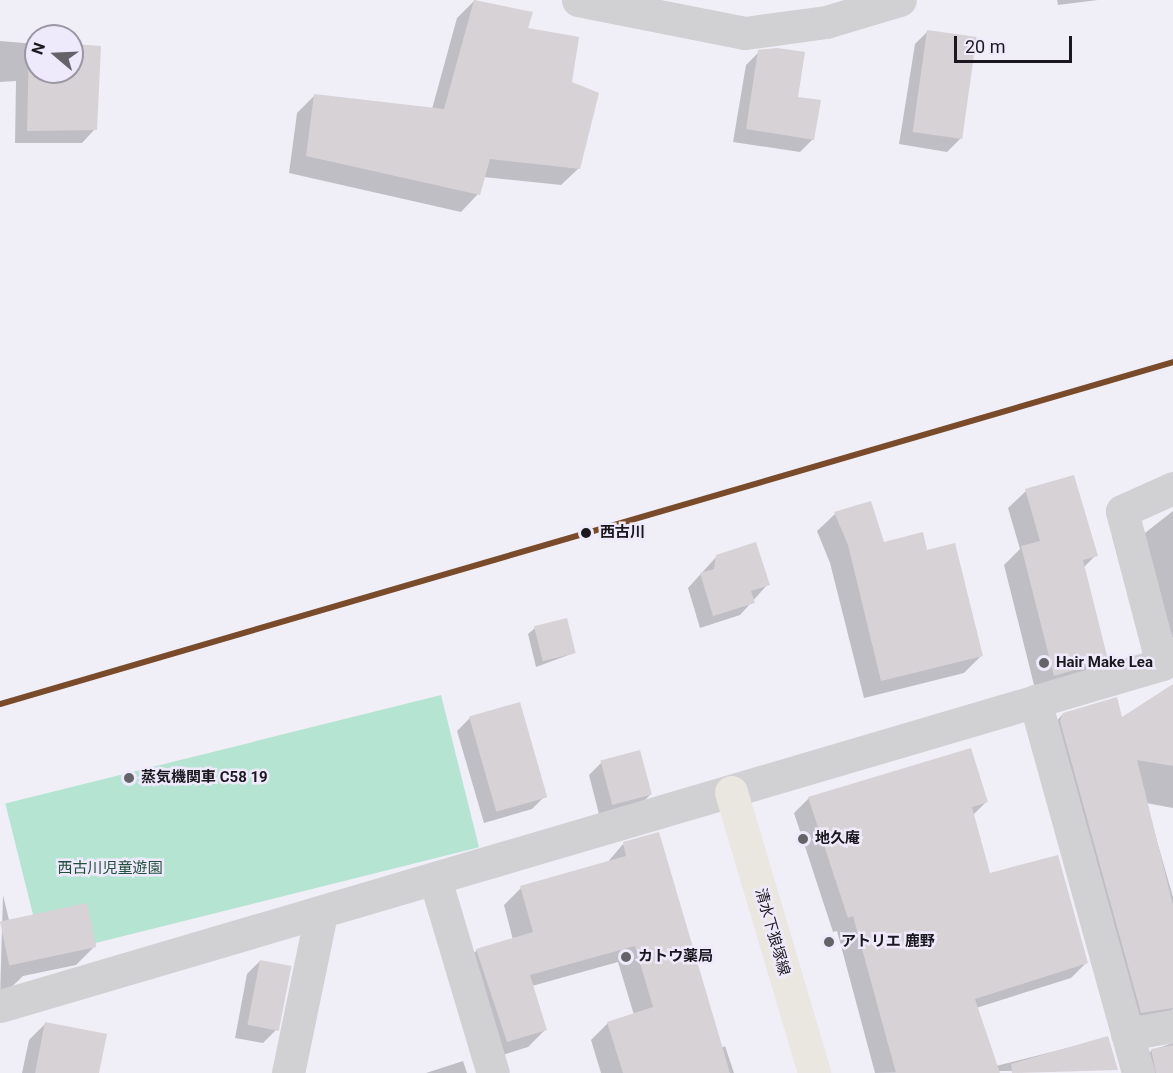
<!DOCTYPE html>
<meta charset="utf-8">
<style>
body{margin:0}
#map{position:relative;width:1173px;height:1073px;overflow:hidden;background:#f0eef7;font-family:Roboto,"Noto Sans JP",sans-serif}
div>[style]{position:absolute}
.green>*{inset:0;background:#b6e4d2;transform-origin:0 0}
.shadow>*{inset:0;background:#0003}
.building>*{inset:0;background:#d6d2d5;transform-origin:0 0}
.minor>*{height:33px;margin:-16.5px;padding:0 16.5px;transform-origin:16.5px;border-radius:16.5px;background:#d1d0d3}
.major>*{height:33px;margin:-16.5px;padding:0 16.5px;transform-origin:16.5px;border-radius:16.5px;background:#eae7e1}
.rail-1>*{height:6px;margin:-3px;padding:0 3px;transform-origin:3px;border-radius:3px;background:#7a4b2a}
.dots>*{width:16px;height:16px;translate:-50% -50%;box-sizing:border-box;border:3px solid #efeafb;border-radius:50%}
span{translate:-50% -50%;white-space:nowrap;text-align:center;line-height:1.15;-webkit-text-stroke:5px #efeafb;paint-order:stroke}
.stop-label{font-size:15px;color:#1a181e;font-weight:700}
.left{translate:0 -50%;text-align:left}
.poi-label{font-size:15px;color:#1a181e;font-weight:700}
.park-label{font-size:15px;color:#214f3b}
.street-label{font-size:15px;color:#1a181e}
.north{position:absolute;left:24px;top:24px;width:60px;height:60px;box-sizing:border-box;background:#efeafb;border:2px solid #9a96a3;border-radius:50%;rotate:289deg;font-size:16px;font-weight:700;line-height:24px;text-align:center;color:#1a181e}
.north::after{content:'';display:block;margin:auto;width:21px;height:27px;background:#65636a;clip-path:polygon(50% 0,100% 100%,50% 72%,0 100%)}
.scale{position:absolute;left:954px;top:36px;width:118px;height:27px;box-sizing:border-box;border:3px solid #1a181e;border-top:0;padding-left:8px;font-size:18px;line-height:21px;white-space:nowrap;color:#1a181e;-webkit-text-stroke:4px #efeafb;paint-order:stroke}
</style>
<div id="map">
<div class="green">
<div style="left:441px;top:695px;width:157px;height:449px;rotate:76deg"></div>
</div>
<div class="shadow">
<div style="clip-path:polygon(475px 0,526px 29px,570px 83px,579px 168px,561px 185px,483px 177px,478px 194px,461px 212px,289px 173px,297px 113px,315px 95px,432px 109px,457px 18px)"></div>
<div style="clip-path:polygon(1057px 0,1098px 0,1058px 5px)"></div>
<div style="clip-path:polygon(928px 31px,960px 139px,947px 152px,899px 144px,915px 44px)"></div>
<div style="clip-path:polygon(0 41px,36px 44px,36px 72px,72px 72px,72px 46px,95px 129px,82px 143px,15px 143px,16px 81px,0 82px)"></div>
<div style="clip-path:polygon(759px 52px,796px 98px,813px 139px,800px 152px,733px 142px,746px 65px)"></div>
<div style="clip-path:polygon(1026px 491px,1096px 555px,1083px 568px,1107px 660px,1089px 677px,1036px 693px,1004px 565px,1020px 549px,1008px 508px)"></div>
<div style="clip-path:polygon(1173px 511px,1173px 638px,1157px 642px,1132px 543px)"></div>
<div style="clip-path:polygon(835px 514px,883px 543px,926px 551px,981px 656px,964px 673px,864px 698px,830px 563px,817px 531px)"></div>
<div style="clip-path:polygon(717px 556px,768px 584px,740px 615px,700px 628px,688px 588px)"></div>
<div style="clip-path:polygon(535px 628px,574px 653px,536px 667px,528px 634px)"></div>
<div style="clip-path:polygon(1173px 700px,1173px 808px,1146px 803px,1173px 897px,1173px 1009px,1162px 1020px,1126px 1027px,1048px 730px,1063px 714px,1122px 719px)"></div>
<div style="clip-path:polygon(470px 718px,545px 796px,532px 809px,484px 823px,457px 731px)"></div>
<div style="clip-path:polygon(602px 762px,651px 794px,638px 807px,600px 818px,589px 775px)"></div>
<div style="clip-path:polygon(809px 798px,986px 802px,973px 815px,989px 875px,1086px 963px,1071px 978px,976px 1008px,996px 1066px,1107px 1038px,1116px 1069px,875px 1073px,837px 931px,833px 932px,794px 813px)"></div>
<div style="clip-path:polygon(623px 844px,721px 1048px,725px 1046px,734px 1073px,601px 1073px,591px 1040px,608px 1023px,634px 1015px,618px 962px,532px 986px,545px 1030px,528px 1047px,490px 1059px,459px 968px,476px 951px,513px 940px,504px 905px,521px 888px,607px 863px)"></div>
<div style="clip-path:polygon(3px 895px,9px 920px,94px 947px,76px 965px,23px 976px,0 998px)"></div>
<div style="clip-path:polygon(260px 961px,276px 1030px,263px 1043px,235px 1038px,247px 974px)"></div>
<div style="clip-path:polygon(46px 1023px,97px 1073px,22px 1073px,29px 1040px)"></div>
<div style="clip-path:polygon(1173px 1043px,1173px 1073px,1138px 1073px,1136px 1066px,1152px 1050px)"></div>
<div style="clip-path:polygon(463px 1061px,467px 1073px,426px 1073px)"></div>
</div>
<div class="building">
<div style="clip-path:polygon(474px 0,533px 12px,528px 28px,579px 37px,572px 82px,599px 93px,580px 169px,490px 159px,480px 195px,306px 156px,314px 94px,444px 109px)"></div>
<div style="left:927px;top:30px;width:50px;height:103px;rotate:8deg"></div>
<div style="clip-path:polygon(29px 42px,36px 42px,36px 72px,72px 72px,72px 44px,101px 46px,97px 130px,27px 131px)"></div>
<div style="clip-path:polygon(777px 48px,805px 52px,798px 97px,821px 100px,814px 140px,746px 129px,758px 50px)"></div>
<div style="clip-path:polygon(1074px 475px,1098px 556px,1083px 560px,1108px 660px,1054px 676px,1021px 546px,1040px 541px,1025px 489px)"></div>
<div style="clip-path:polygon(871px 501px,884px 542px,923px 532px,927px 550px,955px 543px,983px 656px,881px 681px,848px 545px,834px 512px)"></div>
<div style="clip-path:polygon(756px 542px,770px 585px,751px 591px,755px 603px,713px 616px,700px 573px,714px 569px,716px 555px)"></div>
<div style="left:567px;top:618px;width:36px;height:34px;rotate:76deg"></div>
<div style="clip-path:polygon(1173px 684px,1173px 766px,1137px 760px,1173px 905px,1173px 1008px,1141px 1013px,1060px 721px,1063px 713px,1117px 697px,1122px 717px)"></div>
<div style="left:520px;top:702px;width:99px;height:53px;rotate:74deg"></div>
<div style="clip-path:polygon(971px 748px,988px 802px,972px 807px,990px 873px,1058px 855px,1088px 963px,975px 999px,1000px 1073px,896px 1073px,853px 916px,848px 918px,808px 797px)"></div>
<div style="left:640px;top:750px;width:46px;height:41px;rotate:75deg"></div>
<div style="clip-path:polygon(659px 832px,730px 1073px,623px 1073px,607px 1022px,653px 1007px,635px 946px,530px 975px,547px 1030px,507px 1042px,476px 949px,533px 932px,520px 886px,626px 856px,623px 842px)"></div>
<div style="left:87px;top:903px;width:45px;height:89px;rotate:78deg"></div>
<div style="left:260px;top:960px;width:32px;height:66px;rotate:11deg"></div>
<div style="clip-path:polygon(45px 1022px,107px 1034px,99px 1073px,35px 1073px)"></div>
<div style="clip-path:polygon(1108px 1036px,1118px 1070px,1012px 1073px,1011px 1064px)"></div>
<div style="clip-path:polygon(1173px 1045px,1173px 1073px,1156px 1073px,1151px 1049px)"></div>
</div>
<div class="minor">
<div style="left:578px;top:0;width:170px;rotate:11.2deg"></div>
<div style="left:745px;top:33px;width:82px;rotate:-7.7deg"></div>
<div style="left:826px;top:22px;width:77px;rotate:-16.6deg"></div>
<div style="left:1035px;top:701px;width:386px;rotate:74.5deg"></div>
<div style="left:435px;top:879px;width:202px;rotate:73.4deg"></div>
<div style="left:0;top:1006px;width:1211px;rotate:-16.4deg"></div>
<div style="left:1162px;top:664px;width:158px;rotate:-104.7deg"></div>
<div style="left:1122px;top:511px;width:56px;rotate:-24.3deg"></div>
<div style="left:1127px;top:1034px;width:47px;rotate:-9.9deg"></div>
<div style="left:288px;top:1073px;width:163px;rotate:-78.3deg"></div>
</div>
<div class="major">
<div style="left:731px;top:792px;width:293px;rotate:73.5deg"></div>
</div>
<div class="rail-1">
<div style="left:0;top:704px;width:1222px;rotate:-16.25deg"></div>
</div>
<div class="dots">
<div style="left:586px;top:533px;background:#1a181e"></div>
<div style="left:1044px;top:663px;background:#65636a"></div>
<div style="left:129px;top:778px;background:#65636a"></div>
<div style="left:803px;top:839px;background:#65636a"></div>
<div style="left:829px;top:942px;background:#65636a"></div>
<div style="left:626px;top:957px;background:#65636a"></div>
</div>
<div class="stop-label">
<span class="left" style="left:600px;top:533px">西古川</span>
</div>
<div class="poi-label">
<span class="left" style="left:1056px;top:663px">Hair Make Lea</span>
<span class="left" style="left:141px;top:778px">蒸気機関車 C58 19</span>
<span class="left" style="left:815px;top:839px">地久庵</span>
<span class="left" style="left:841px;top:942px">アトリエ 鹿野</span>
<span class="left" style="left:638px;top:957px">カトウ薬局</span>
</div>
<div class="park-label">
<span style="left:110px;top:869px">西古川児童遊園</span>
</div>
<div class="street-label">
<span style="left:772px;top:932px;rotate:74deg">清水下狼塚線</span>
</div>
<div class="north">N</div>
<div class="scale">20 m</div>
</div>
